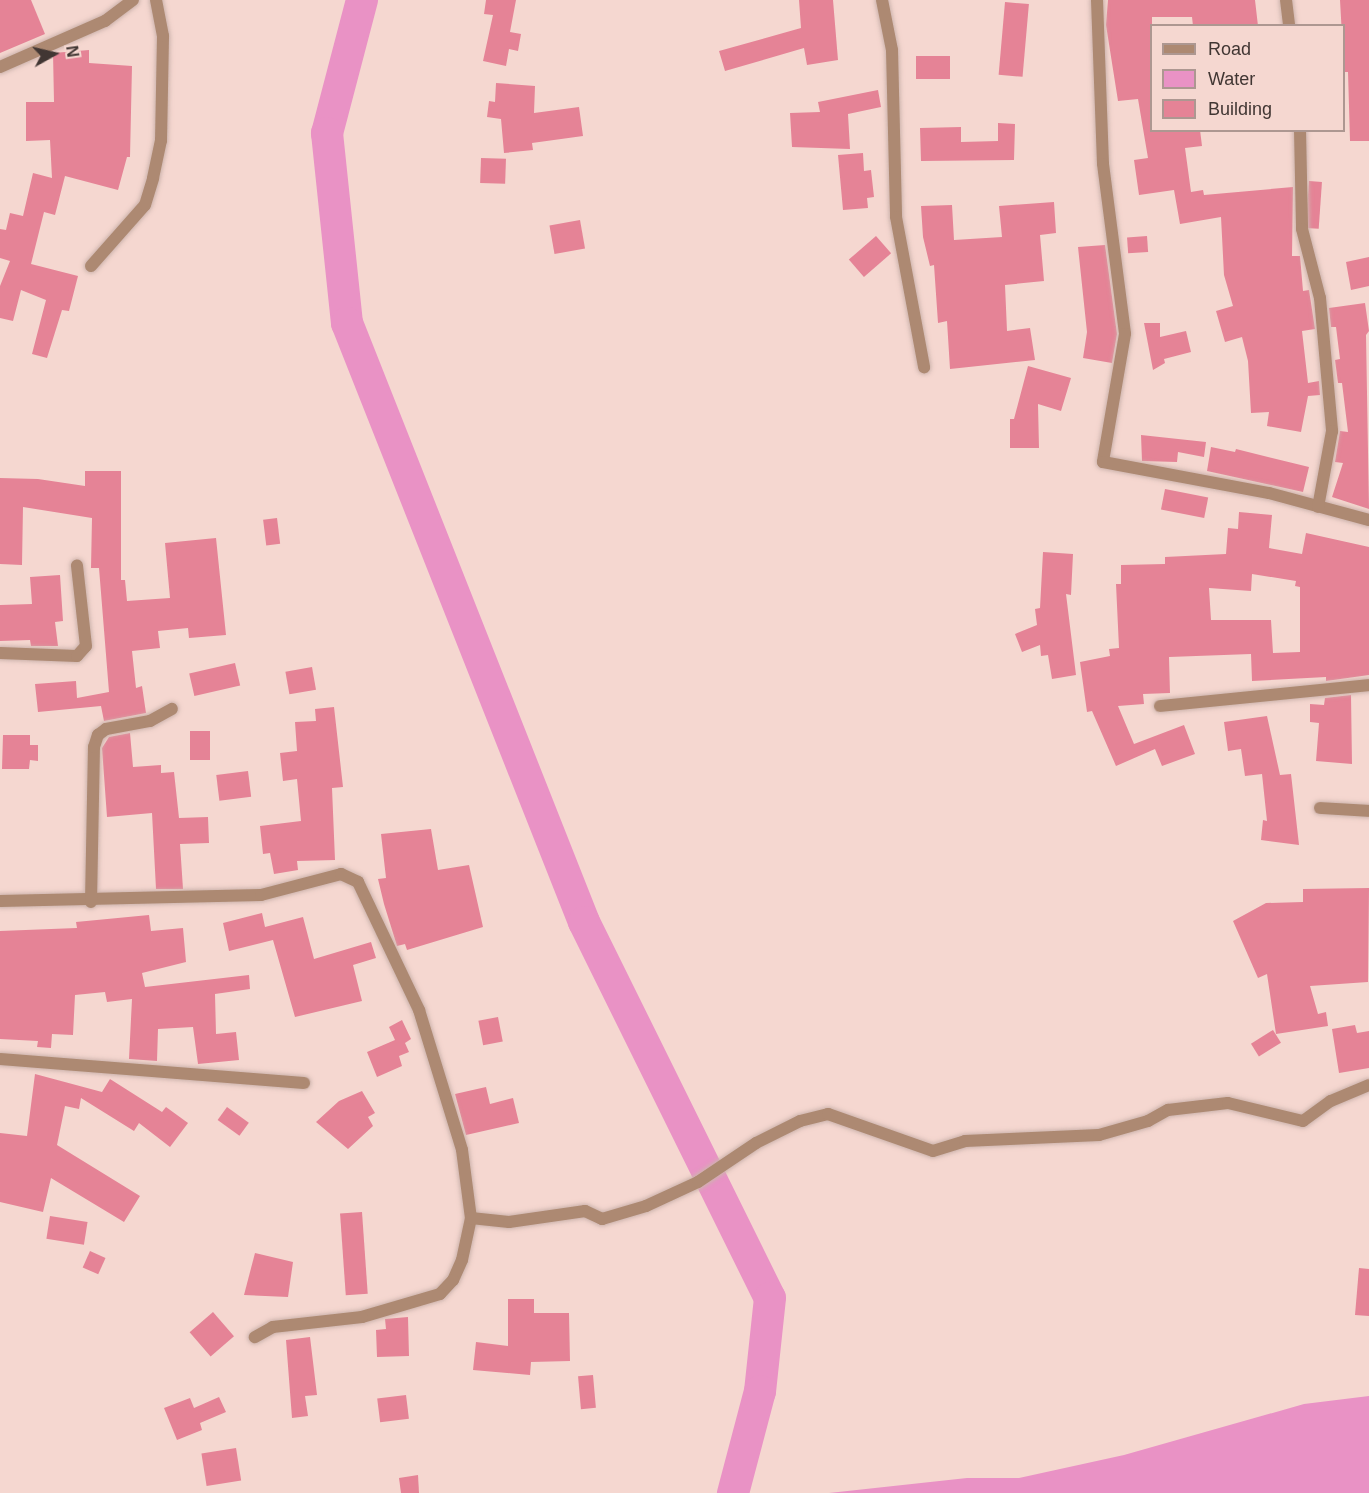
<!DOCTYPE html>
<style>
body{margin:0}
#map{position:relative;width:1369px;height:1493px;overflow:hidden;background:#f5d7d0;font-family:Helvetica,sans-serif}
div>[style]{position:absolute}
.water>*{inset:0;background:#e992c5}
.river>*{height:32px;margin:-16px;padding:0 16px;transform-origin:16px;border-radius:16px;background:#e992c5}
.building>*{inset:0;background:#e58396;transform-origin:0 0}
.roads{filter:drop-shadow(0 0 2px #cdb4ad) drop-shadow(0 0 2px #cdb4ad)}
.street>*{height:12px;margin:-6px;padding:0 6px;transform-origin:6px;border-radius:6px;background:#ad8972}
span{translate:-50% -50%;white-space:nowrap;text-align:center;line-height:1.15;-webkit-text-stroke:5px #f5d7d0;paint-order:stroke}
.legend{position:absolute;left:1150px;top:24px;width:195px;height:108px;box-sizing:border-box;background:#f5d7d0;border:2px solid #ad9791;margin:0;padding:8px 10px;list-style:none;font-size:18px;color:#413633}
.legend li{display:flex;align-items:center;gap:12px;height:30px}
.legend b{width:30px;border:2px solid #ad9791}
.north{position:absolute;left:24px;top:24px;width:60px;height:60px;-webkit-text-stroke:4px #f5d7d0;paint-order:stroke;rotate:82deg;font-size:16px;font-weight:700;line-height:24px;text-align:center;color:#413633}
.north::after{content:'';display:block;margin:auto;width:21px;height:27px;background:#413633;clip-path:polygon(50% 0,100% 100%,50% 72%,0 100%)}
</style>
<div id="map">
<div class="water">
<div style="clip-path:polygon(1369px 1396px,1369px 1493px,829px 1493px,967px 1478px,1019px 1478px,1124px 1455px,1304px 1404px)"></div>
</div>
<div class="river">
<div style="left:362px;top:0;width:138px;rotate:104.7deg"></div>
<div style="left:327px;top:133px;width:191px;rotate:84deg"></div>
<div style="left:347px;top:323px;width:644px;rotate:68.41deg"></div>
<div style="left:584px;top:922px;width:419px;rotate:63.7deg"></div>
<div style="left:770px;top:1298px;width:94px;rotate:96.1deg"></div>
<div style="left:760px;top:1391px;width:106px;rotate:104.8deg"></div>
</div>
<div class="building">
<div style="clip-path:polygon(0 0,31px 0,45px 34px,0 53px)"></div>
<div style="clip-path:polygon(486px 0,516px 0,510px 32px,521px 34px,518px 51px,509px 49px,506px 66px,483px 61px,493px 15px,484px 14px)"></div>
<div style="clip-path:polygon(799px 0,833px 0,838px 60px,807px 65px,804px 48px,725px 71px,719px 51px,801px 28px)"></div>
<div style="clip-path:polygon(1108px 0,1255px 0,1258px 26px,1193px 26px,1192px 17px,1152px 17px,1152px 130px,1200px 130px,1202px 146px,1185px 148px,1191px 192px,1203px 190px,1204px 195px,1293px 187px,1292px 256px,1300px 256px,1303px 291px,1309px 290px,1315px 329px,1302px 331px,1308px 383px,1319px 381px,1320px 395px,1308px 396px,1301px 432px,1267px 426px,1269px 412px,1251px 413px,1248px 361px,1242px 337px,1225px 342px,1216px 311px,1233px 306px,1224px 275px,1221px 217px,1180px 224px,1174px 190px,1139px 195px,1134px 160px,1148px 158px,1138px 99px,1118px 101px,1106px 25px)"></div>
<div style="clip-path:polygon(1340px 0,1369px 0,1369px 141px,1350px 141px,1348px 72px,1344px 72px)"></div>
<div style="left:1005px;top:2px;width:24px;height:73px;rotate:5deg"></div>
<div style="clip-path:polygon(89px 50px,89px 63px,132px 66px,130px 157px,127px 157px,118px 190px,65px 176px,55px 215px,44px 212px,31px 264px,78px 276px,69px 311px,62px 310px,47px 358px,32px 354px,46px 300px,21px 290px,13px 321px,0 318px,0 286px,10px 261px,0 258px,0 229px,6px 230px,10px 213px,23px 216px,33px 173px,52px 178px,50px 140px,26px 141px,26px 102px,54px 102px,53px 53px)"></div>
<div style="left:950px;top:56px;width:23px;height:34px;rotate:90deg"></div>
<div style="clip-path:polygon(496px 83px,535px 86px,534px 113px,579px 107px,583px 136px,532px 143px,533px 150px,504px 153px,501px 119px,487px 117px,489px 101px,495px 102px)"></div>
<div style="clip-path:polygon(878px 90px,881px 107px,848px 114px,850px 149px,792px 147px,790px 113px,820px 112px,818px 102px)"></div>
<div style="clip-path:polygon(998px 123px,1015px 124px,1014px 160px,921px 161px,920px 128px,961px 127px,961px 142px,998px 141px)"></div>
<div style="clip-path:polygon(863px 153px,864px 171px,871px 170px,874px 197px,867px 198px,868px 208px,843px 210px,838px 155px)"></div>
<div style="left:481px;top:158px;width:25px;height:25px;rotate:2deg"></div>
<div style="left:1309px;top:181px;width:13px;height:47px;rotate:4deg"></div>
<div style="clip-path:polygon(1054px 202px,1056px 233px,1040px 235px,1044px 281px,1005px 285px,1007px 331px,1030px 328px,1035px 360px,950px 369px,947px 321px,938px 323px,934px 265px,930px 266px,923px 237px,921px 206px,952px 205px,954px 240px,1002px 237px,999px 206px)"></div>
<div style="left:580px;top:220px;width:29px;height:31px;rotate:80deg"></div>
<div style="left:876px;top:236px;width:23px;height:36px;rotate:49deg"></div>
<div style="left:1147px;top:236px;width:16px;height:20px;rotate:86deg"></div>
<div style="clip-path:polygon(1105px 245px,1117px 334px,1112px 363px,1083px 358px,1087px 332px,1078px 247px)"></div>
<div style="clip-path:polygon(1369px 257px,1369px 286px,1351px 290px,1346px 262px)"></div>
<div style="clip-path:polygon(1365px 303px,1369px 331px,1366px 335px,1369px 509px,1332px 497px,1343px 463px,1335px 462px,1340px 431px,1348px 432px,1342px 383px,1338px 383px,1335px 360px,1340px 359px,1336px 327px,1331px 327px,1329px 308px)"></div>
<div style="clip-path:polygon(1144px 323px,1160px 323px,1160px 337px,1186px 331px,1191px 352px,1164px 359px,1165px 363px,1153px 370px)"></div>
<div style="clip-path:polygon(1028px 366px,1071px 378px,1061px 411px,1038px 404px,1039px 448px,1010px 448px,1010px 419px,1014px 419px)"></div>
<div style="clip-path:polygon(1141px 435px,1206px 442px,1204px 457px,1178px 452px,1177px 462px,1142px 461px)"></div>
<div style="clip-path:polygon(1211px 447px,1235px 452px,1236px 449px,1309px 467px,1303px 492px,1207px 471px)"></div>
<div style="clip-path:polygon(85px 471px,121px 471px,121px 580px,125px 580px,127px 601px,170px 598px,165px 543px,216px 538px,226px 635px,189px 638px,188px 628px,158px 631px,160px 648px,132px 651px,136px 688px,142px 686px,146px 713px,104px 721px,101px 706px,38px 712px,35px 684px,76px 681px,77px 698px,109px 692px,99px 568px,91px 568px,92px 518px,23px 507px,22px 565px,0 564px,0 478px,38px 479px,85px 486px)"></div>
<div style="left:1165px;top:489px;width:44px;height:21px;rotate:11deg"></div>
<div style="clip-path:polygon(evenodd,1239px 512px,1272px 515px,1269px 548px,1302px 554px,1306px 533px,1369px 547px,1369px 675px,1326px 681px,1326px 677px,1252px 681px,1251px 654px,1169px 657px,1170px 693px,1143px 694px,1144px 704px,1118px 706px,1134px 744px,1184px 725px,1195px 754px,1162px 766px,1155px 749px,1116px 766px,1092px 711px,1087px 712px,1080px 662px,1110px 656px,1109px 649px,1119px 648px,1116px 584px,1121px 584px,1121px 565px,1165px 564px,1165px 557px,1226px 554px,1228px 528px,1238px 529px,1239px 512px,1252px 574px,1296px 581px,1295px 586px,1300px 587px,1300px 652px,1273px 653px,1271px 620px,1211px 620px,1209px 588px,1251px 591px,1252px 574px)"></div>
<div style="left:277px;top:518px;width:26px;height:14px;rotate:83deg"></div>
<div style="clip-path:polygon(1043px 552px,1073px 554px,1071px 595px,1066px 594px,1076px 675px,1052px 679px,1048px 655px,1041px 656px,1040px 645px,1022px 652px,1015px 634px,1037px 625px,1035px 609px,1040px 608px)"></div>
<div style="clip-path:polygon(60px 575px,63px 621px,55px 622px,58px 646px,31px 646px,30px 640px,0 641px,0 605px,32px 604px,30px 577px)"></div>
<div style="left:235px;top:663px;width:23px;height:47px;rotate:77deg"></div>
<div style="left:312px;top:667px;width:23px;height:27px;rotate:80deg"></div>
<div style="clip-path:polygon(1351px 695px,1352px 764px,1316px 761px,1319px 723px,1310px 722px,1310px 704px,1324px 705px,1325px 698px)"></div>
<div style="clip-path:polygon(334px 707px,343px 787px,332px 788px,335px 860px,297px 861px,298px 870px,274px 874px,270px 853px,263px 854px,260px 826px,301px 821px,297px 779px,283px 781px,280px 753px,297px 751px,295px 722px,316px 721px,315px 709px)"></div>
<div style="clip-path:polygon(1267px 716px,1280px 775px,1291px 774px,1299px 845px,1261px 840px,1263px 820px,1267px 821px,1262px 774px,1245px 776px,1241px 749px,1228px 751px,1224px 722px)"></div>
<div style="left:190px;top:731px;width:20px;height:29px"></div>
<div style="clip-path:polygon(130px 733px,133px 767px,161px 765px,161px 773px,174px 772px,179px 818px,208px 817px,209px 843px,180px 844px,183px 889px,156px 889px,152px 813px,107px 817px,102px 748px,109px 737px)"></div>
<div style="clip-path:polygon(3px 735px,30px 735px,30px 745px,38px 745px,38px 761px,30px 760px,29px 769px,2px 769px)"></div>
<div style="left:248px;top:771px;width:26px;height:32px;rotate:83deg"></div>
<div style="clip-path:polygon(431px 829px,438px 870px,469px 865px,483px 927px,407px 950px,405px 944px,397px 946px,384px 904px,378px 879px,386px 878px,381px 834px)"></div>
<div style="clip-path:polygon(1369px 888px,1368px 982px,1310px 986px,1318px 1014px,1326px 1012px,1328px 1026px,1276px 1034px,1267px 974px,1258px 978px,1233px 921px,1266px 903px,1303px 902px,1303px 889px)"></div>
<div style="clip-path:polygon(262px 913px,265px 927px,303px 917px,314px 959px,371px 942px,376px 958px,353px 965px,362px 1001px,295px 1017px,273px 940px,229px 951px,223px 923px)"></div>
<div style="clip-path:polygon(149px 915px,151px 931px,183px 928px,186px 962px,142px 973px,145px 987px,249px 975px,250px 989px,215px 994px,216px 1034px,236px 1032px,239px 1060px,198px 1064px,193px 1027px,158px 1029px,157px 1061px,129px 1059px,132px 999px,107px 1002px,105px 992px,75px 995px,73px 1035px,52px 1034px,51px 1048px,37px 1047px,38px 1041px,0 1039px,0 931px,77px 928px,76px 922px)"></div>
<div style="left:498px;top:1017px;width:25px;height:20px;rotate:79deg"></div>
<div style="clip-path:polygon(402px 1020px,411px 1039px,405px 1043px,409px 1052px,399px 1056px,402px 1066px,377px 1077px,367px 1052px,395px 1040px,389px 1027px)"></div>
<div style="clip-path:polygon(1355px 1025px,1357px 1033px,1369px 1031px,1369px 1068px,1339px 1073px,1332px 1029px)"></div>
<div style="left:1273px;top:1030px;width:15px;height:26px;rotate:58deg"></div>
<div style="clip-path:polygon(35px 1074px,102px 1092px,110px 1079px,162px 1112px,166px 1107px,188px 1123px,170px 1147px,139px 1123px,134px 1131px,81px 1098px,79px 1109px,65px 1106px,57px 1145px,140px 1196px,124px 1222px,51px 1178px,43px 1212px,0 1202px,0 1133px,27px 1136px)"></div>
<div style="clip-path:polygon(486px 1087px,490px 1104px,513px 1098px,519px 1123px,466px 1135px,455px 1094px)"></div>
<div style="clip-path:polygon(362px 1091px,375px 1113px,368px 1117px,373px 1126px,348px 1149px,316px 1122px,339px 1101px)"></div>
<div style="left:227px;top:1107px;width:27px;height:16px;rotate:36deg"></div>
<div style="left:362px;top:1212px;width:82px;height:22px;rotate:86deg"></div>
<div style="left:50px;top:1216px;width:38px;height:23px;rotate:9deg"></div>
<div style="left:90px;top:1251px;width:17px;height:18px;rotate:24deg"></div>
<div style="clip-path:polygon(255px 1253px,293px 1262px,288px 1297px,244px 1295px)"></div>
<div style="clip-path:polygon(1359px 1268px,1369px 1269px,1369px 1316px,1355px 1315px)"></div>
<div style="clip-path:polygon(508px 1299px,534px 1299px,534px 1313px,569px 1313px,570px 1361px,531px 1362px,530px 1375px,473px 1370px,476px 1342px,508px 1346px)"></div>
<div style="left:213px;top:1312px;width:32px;height:31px;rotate:49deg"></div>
<div style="clip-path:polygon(408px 1317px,409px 1356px,377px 1357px,376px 1330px,386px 1329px,385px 1319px)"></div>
<div style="clip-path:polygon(310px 1337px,317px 1395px,305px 1396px,308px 1416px,292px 1418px,286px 1340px)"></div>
<div style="left:593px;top:1375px;width:33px;height:15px;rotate:85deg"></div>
<div style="left:406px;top:1395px;width:24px;height:29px;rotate:83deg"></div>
<div style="clip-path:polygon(219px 1397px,226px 1412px,200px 1423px,202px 1430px,177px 1440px,164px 1408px,190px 1398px,194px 1408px)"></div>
<div style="left:236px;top:1448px;width:33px;height:35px;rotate:81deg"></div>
<div style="clip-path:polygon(418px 1475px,419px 1493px,401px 1493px,399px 1478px)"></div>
</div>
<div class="roads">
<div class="street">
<div style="left:882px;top:0;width:51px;rotate:78.7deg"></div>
<div style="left:892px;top:50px;width:167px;rotate:88.6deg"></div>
<div style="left:896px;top:217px;width:153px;rotate:79.4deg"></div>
<div style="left:1097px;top:0;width:164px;rotate:87.9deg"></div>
<div style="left:1103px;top:164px;width:171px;rotate:82.6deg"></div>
<div style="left:1125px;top:334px;width:130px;rotate:99.8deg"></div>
<div style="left:1103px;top:462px;width:169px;rotate:10.6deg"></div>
<div style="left:1269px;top:493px;width:104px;rotate:15.1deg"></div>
<div style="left:1286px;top:0;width:26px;rotate:83deg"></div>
<div style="left:0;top:67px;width:115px;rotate:-23.7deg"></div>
<div style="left:105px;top:21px;width:35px;rotate:-37deg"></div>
<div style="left:1300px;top:130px;width:99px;rotate:88.8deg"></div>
<div style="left:1302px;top:229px;width:71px;rotate:75.4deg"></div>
<div style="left:1320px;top:298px;width:134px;rotate:84.8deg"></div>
<div style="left:1332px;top:431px;width:77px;rotate:100.4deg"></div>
<div style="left:91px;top:266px;width:81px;rotate:-48.5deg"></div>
<div style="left:145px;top:205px;width:28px;rotate:-73deg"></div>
<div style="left:153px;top:178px;width:38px;rotate:-78deg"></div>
<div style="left:161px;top:141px;width:105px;rotate:-88.9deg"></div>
<div style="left:163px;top:36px;width:37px;rotate:-101deg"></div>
<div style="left:0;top:653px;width:77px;rotate:2.2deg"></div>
<div style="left:77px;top:656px;width:13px;rotate:-48deg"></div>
<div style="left:86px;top:646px;width:81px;rotate:-96.4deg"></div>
<div style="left:1160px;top:706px;width:210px;rotate:-5.7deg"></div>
<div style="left:1320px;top:808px;width:49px;rotate:3.5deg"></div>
<div style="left:0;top:901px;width:261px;rotate:-1.3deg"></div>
<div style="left:261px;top:895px;width:83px;rotate:-14.7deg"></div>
<div style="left:341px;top:874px;width:19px;rotate:25deg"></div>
<div style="left:358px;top:882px;width:142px;rotate:64.5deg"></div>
<div style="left:419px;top:1010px;width:146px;rotate:72.9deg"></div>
<div style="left:462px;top:1150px;width:69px;rotate:82.5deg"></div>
<div style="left:471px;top:1218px;width:43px;rotate:102.1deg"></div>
<div style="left:462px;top:1260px;width:22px;rotate:114deg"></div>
<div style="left:453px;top:1280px;width:19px;rotate:133deg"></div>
<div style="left:440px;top:1294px;width:81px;rotate:163.6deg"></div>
<div style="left:362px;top:1317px;width:90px;rotate:173.6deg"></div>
<div style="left:273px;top:1327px;width:21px;rotate:151deg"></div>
<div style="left:91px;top:902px;width:155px;rotate:-88.9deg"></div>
<div style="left:94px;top:747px;width:13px;rotate:-72deg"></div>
<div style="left:98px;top:735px;width:10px;rotate:-37deg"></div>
<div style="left:106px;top:729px;width:45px;rotate:-10.3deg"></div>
<div style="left:150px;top:721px;width:25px;rotate:-29deg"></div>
<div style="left:0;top:1059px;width:305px;rotate:4.5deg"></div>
<div style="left:471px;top:1218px;width:38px;rotate:6deg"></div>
<div style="left:509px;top:1222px;width:77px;rotate:-8.2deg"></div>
<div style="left:585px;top:1211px;width:19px;rotate:25deg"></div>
<div style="left:602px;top:1219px;width:46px;rotate:-16.5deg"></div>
<div style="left:646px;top:1206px;width:57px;rotate:-24.8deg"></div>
<div style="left:698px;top:1182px;width:70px;rotate:-33.9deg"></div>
<div style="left:756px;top:1143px;width:49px;rotate:-26.6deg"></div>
<div style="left:800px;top:1121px;width:29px;rotate:-14deg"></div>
<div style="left:828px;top:1114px;width:111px;rotate:19.4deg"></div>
<div style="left:933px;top:1151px;width:34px;rotate:-17deg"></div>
<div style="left:965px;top:1141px;width:134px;rotate:-2.6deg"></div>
<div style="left:1099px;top:1135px;width:51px;rotate:-15.9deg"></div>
<div style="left:1148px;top:1121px;width:23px;rotate:-29deg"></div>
<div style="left:1168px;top:1110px;width:60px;rotate:-6.7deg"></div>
<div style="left:1228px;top:1103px;width:77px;rotate:13.5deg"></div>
<div style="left:1303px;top:1121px;width:34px;rotate:-36deg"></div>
<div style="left:1331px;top:1101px;width:41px;rotate:-22.8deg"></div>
</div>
</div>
<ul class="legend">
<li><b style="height:8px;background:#ad8972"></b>Road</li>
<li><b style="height:16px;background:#e992c5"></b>Water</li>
<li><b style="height:16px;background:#e58396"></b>Building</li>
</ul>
<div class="north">N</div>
</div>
